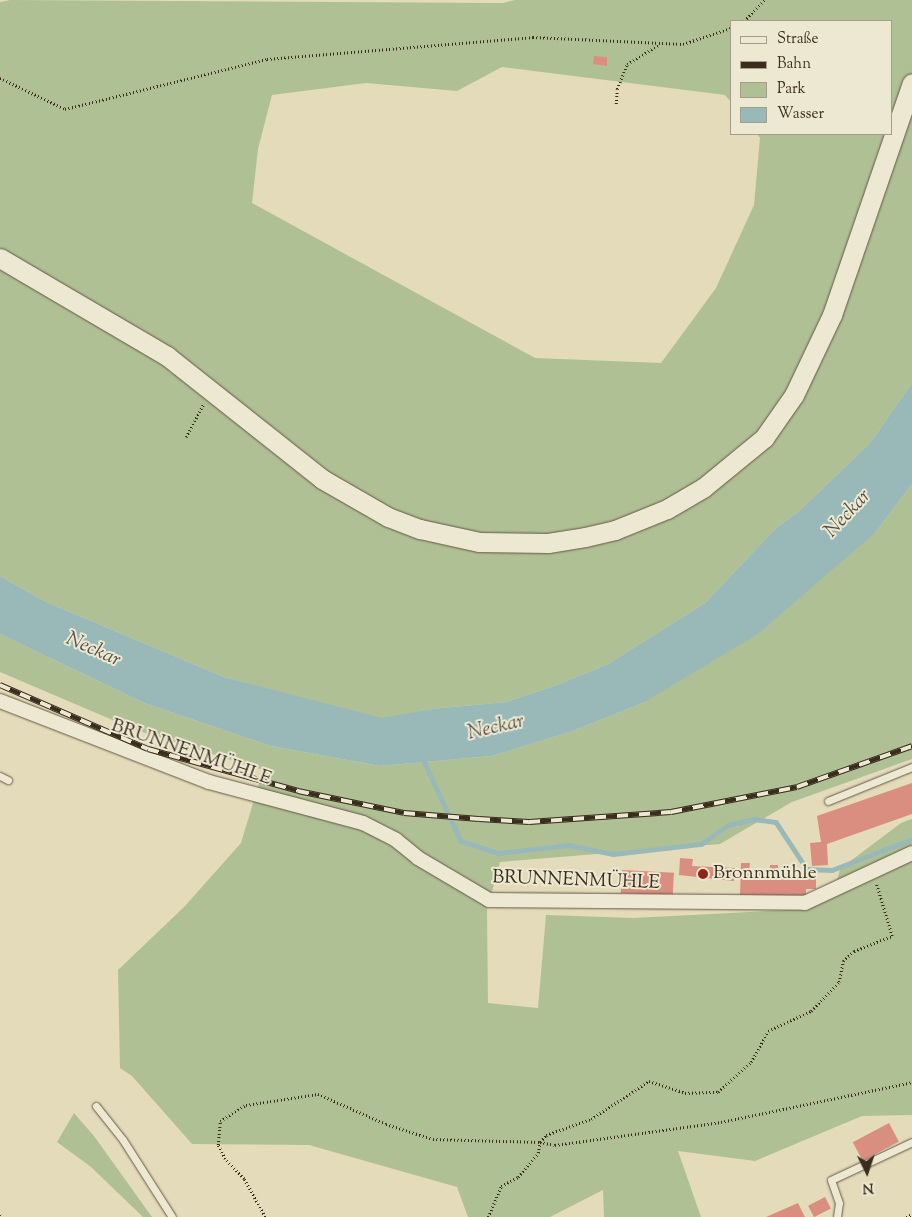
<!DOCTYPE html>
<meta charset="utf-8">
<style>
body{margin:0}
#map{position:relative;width:912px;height:1217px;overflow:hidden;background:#e4dbba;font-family:"Sorts Mill Goudy",serif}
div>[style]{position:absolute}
.green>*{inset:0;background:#afc194}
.water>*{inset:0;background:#98b9b8}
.stream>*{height:4.5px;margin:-2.25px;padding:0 2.25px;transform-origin:2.25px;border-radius:2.25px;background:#98b9b8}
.building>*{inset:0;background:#da8e7f;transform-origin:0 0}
.path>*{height:2.5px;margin-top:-1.25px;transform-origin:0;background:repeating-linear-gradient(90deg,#3a2d1e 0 1px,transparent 0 3.5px)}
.roads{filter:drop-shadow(0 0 1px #645845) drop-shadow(0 0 1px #645845)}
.service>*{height:7px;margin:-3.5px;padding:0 3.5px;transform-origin:3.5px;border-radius:3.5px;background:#ede8d2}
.minor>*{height:14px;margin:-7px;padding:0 7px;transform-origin:7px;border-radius:7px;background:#ede8d2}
.secondary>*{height:19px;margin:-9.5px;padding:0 9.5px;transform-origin:9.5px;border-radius:9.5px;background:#ede8d2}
.rail>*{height:5.5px;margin-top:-2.75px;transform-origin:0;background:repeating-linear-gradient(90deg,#ede8d2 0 11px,#3a2d1e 0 22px);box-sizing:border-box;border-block:1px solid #3a2d1e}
.dots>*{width:14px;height:14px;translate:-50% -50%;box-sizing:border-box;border:2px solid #ede8d2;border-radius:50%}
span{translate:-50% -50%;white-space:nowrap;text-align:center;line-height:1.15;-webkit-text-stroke:4px #ede8d2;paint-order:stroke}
.street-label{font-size:19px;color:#3a2d1e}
.poi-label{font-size:19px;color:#3a2d1e}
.left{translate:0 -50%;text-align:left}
.water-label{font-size:20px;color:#525044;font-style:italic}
.legend{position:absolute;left:730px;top:20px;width:162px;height:115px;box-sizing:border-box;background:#ede8d2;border:1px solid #a59d8a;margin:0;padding:6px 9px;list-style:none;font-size:15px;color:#3a2d1e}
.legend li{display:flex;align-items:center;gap:10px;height:25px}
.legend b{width:25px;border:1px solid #a59d8a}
.north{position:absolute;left:842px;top:1147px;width:50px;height:50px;-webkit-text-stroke:4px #ede8d2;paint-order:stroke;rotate:176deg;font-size:14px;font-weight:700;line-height:20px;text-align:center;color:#3a2d1e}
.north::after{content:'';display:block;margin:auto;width:18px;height:22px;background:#3a2d1e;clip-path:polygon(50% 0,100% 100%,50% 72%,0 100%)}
</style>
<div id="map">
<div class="green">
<div style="clip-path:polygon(evenodd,10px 0,503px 3px,515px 0,912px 0,912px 383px,870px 443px,798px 512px,776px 528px,705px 603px,608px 664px,557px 685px,506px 702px,431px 709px,382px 719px,224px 677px,44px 601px,0 576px,0 2px,10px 0,731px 21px,891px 21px,891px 134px,757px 134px,760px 138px,754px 205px,716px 288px,661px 363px,535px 358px,252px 203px,258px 149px,272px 95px,366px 83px,457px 91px,502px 67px,725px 95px,731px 102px,731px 21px)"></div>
<div style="clip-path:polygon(912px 484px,912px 759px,792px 802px,720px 844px,500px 862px,487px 910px,488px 1003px,538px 1008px,546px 915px,633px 918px,786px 910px,837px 880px,840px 869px,849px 862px,901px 823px,912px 819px,912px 1115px,862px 1116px,755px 1161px,678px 1151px,701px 1217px,604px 1217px,603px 1190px,550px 1217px,468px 1217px,457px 1187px,309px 1145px,192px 1144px,132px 1076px,120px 1068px,118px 970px,184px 907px,241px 843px,263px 770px,136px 730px,0 672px,0 634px,144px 703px,271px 746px,380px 766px,492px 756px,573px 731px,643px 703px,875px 533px)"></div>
<div style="clip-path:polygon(74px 1113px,94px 1136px,152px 1217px,143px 1217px,91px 1167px,57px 1142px)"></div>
</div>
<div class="water">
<div style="clip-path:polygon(912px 383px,912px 484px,875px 533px,758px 634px,643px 703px,573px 731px,492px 756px,380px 766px,271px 746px,144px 703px,0 634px,0 576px,44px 601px,224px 677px,382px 718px,431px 709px,506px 702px,557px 685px,608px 664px,705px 603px,776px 528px,798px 512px,870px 443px)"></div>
</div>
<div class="stream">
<div style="left:423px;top:759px;width:90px;rotate:65.1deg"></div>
<div style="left:461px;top:841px;width:39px;rotate:18deg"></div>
<div style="left:498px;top:853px;width:71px;rotate:-6.4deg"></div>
<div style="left:569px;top:845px;width:45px;rotate:11.6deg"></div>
<div style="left:613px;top:854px;width:89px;rotate:-6.5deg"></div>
<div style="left:701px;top:844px;width:33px;rotate:-35deg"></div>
<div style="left:728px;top:825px;width:27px;rotate:-13deg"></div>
<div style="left:754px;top:819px;width:22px;rotate:8deg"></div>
<div style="left:776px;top:822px;width:56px;rotate:56.6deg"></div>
<div style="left:807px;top:869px;width:25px;rotate:2deg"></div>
<div style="left:832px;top:870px;width:86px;rotate:-21.2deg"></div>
</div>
<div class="building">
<div style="clip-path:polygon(594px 56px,607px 57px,607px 66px,593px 64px)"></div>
<div style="clip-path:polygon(912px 783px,912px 814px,827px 844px,828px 865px,812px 866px,810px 843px,821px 842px,817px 816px)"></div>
<div style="clip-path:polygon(680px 858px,693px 859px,692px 866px,735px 868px,734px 881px,679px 875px)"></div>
<div style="clip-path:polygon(741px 863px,750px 863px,749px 872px,770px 872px,770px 865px,778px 865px,778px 873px,816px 878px,816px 889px,806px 889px,806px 895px,797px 897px,740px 895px)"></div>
<div style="left:622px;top:870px;width:52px;height:23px;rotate:3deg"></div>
<div style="left:889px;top:1123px;width:21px;height:41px;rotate:62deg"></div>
<div style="left:825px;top:1197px;width:13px;height:19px;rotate:63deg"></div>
<div style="clip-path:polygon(798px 1203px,805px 1217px,766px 1217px)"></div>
</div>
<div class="path">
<div style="left:744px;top:21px;width:29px;rotate:-46deg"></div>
<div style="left:0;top:78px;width:72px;rotate:25.5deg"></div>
<div style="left:65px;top:109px;width:208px;rotate:-13.9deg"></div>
<div style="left:267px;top:59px;width:267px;rotate:-4.7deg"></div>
<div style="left:533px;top:37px;width:150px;rotate:2.7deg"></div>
<div style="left:683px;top:44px;width:51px;rotate:-18.4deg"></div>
<div style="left:616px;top:104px;width:15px;rotate:-86deg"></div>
<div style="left:617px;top:89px;width:27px;rotate:-68deg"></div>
<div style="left:627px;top:64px;width:37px;rotate:-31deg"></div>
<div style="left:186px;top:437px;width:38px;rotate:-62deg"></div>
<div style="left:0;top:1215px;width:3px;rotate:45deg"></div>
<div style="left:265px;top:1217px;width:43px;rotate:-118.9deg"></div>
<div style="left:244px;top:1179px;width:28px;rotate:-134deg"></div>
<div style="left:225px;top:1159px;width:16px;rotate:-117deg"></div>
<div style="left:218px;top:1145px;width:24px;rotate:-85deg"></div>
<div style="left:220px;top:1121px;width:31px;rotate:-32deg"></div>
<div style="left:246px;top:1105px;width:73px;rotate:-8.7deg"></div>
<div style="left:318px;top:1094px;width:74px;rotate:23.8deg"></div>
<div style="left:386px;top:1124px;width:49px;rotate:17.7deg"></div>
<div style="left:433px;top:1139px;width:107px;rotate:1.6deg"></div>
<div style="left:540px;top:1142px;width:15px;rotate:11deg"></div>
<div style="left:555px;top:1145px;width:168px;rotate:-7.9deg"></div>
<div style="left:721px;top:1122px;width:195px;rotate:-11.8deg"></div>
<div style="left:488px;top:1217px;width:34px;rotate:-67deg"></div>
<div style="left:501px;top:1186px;width:19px;rotate:-28deg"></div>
<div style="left:518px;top:1177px;width:31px;rotate:-50deg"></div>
<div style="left:538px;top:1153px;width:11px;rotate:-80deg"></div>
<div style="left:540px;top:1142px;width:9px;rotate:-49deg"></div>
<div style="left:546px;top:1135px;width:48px;rotate:-19.6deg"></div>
<div style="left:591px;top:1119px;width:69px;rotate:-33.2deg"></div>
<div style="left:649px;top:1081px;width:38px;rotate:18deg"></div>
<div style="left:685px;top:1093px;width:33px;rotate:-2deg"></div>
<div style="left:718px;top:1092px;width:45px;rotate:-42.3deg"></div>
<div style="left:751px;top:1062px;width:35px;rotate:-61deg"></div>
<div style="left:768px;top:1031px;width:47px;rotate:-24.9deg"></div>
<div style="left:811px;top:1011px;width:40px;rotate:-46deg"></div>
<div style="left:839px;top:982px;width:21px;rotate:-79deg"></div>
<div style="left:843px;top:961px;width:15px;rotate:-42deg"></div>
<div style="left:854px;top:951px;width:41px;rotate:-21.5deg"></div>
<div style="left:892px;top:936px;width:55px;rotate:-106.8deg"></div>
<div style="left:906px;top:1217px;width:7px;rotate:-27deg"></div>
</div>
<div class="roads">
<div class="service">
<div style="left:0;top:776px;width:9px;rotate:27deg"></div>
<div style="left:828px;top:801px;width:91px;rotate:-22deg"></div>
<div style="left:96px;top:1106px;width:43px;rotate:51.5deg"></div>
<div style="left:123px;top:1140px;width:91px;rotate:57.5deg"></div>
<div style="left:837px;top:1217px;width:14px;rotate:-82deg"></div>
<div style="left:839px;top:1203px;width:24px;rotate:-109deg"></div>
<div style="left:831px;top:1180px;width:89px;rotate:-25.1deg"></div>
</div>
<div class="minor">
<div style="left:0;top:701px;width:224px;rotate:21.2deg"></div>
<div style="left:209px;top:782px;width:159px;rotate:14.9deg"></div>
<div style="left:363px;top:823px;width:37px;rotate:27deg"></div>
<div style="left:396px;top:840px;width:28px;rotate:39deg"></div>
<div style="left:418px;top:858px;width:82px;rotate:30.6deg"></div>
<div style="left:489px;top:900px;width:316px;rotate:0.5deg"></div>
<div style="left:805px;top:903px;width:118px;rotate:-25deg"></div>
</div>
<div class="secondary">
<div style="left:0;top:258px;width:194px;rotate:30.4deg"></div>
<div style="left:167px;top:356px;width:198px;rotate:38.4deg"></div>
<div style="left:322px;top:479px;width:76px;rotate:29.9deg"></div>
<div style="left:388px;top:517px;width:34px;rotate:21deg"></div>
<div style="left:420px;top:529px;width:60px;rotate:12.4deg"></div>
<div style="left:479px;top:542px;width:69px;rotate:0.8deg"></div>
<div style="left:548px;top:543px;width:37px;rotate:-9deg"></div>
<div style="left:585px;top:537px;width:31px;rotate:-13deg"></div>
<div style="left:615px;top:530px;width:56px;rotate:-22deg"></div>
<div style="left:667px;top:509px;width:42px;rotate:-30.3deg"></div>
<div style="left:703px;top:488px;width:79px;rotate:-39.3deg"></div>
<div style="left:764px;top:438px;width:52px;rotate:-55.1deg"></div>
<div style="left:794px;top:395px;width:89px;rotate:-64.6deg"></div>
<div style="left:832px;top:315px;width:245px;rotate:-71deg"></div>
</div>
</div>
<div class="rail">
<div style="left:0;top:685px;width:161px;rotate:23.4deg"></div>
<div style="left:148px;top:749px;width:156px;rotate:15.6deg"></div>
<div style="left:298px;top:791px;width:108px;rotate:11.7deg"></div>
<div style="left:404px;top:813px;width:75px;rotate:4.6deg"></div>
<div style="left:479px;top:819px;width:50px;rotate:3.4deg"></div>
<div style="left:529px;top:822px;width:142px;rotate:-4deg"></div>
<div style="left:671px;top:812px;width:128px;rotate:-11.2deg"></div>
<div style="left:797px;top:787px;width:122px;rotate:-19.6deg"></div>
</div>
<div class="dots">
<div style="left:703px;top:874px;background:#8f2418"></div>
</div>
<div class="street-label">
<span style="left:191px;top:753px;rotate:19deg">BRUNNENMÜHLE</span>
<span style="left:576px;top:881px;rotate:2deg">BRUNNENMÜHLE</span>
</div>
<div class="poi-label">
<span class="left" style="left:713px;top:874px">Bronnmühle</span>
</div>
<div class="water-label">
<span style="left:848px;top:514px;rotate:-47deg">Neckar</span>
<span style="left:93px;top:650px;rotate:24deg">Neckar</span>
<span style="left:496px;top:728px;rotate:-13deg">Neckar</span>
</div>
<ul class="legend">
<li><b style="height:6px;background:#ede8d2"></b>Straße</li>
<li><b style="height:6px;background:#3a2d1e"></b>Bahn</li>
<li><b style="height:14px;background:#afc194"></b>Park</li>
<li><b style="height:14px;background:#98b9b8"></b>Wasser</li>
</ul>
<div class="north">N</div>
</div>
